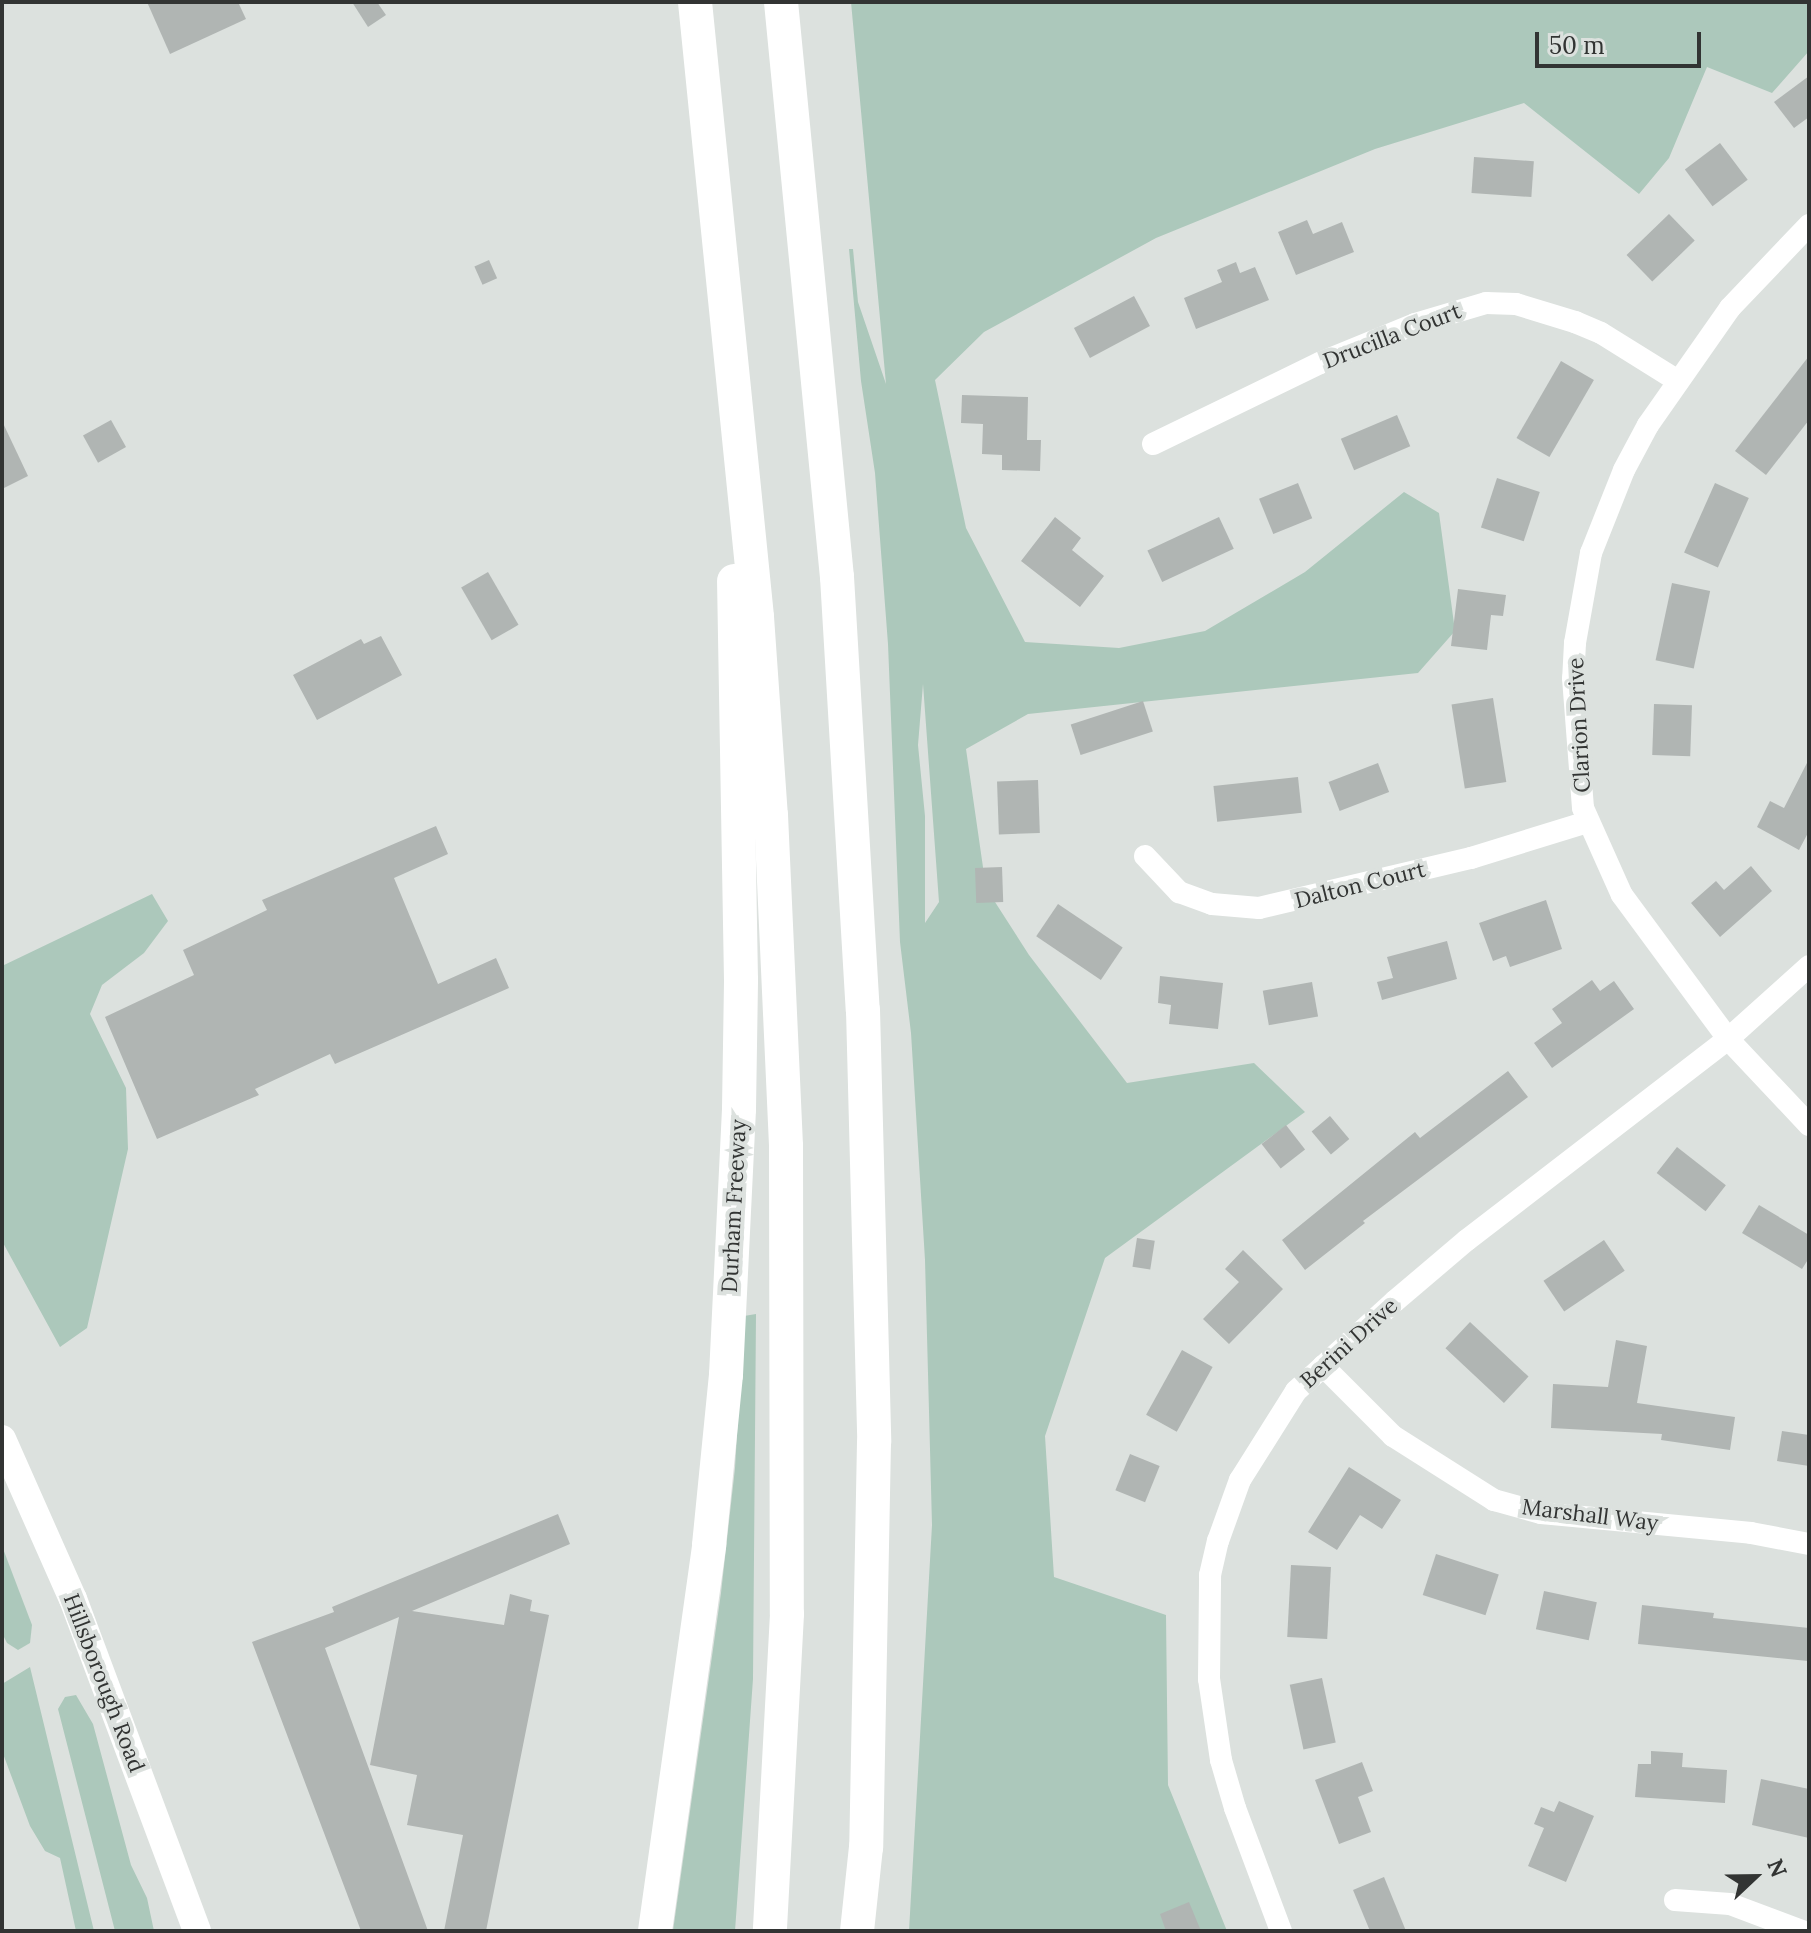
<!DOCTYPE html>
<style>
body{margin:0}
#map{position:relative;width:1811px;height:1933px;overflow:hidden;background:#dce1de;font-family:Lora,serif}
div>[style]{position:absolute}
.green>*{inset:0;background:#acc8bb}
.building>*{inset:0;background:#b0b5b3;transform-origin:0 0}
.minor>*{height:22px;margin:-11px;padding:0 11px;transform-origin:11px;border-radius:11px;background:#fff}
.major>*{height:28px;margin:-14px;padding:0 14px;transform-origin:14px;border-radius:14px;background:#fff}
.highway>*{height:34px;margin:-17px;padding:0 17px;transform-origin:17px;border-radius:17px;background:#fff}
span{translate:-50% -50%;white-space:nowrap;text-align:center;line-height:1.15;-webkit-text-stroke:8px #dce1de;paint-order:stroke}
.street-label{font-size:22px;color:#323433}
.frame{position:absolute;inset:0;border:4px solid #323433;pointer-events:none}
.north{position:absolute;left:1715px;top:1837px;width:80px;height:80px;-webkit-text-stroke:6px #dce1de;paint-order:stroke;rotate:68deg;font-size:22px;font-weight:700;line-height:32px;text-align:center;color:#323433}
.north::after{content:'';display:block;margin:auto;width:28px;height:36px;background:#323433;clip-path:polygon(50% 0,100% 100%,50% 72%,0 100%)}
.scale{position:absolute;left:1535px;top:32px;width:166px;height:36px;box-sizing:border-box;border:4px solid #323433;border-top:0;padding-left:10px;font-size:24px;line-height:28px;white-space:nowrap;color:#323433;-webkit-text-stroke:6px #dce1de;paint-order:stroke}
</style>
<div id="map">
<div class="green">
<div style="clip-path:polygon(evenodd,851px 2px,1809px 2px,1809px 51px,1772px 93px,1707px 67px,1669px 158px,1639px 194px,1524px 103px,1375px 149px,1156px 238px,984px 332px,935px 380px,966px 528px,1025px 642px,1119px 648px,1205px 631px,1305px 572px,1404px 492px,1439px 513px,1455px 631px,1418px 673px,1028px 714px,966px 749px,986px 888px,1029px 955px,1127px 1083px,1254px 1063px,1305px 1112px,1105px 1258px,1045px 1436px,1054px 1577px,1166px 1615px,1168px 1785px,1227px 1931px,909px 1931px,932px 1525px,925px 1260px,911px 1033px,900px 942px,888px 644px,875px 473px,861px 381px,849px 249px,853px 249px,858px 302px,886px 384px,851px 2px,923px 684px,939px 902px,925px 923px,925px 816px,918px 745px,923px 684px)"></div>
<div style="clip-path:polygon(152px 894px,168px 921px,144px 953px,102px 985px,90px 1014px,126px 1088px,128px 1149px,87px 1328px,60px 1347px,2px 1241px,2px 966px)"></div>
<div style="clip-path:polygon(756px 1314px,753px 1679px,735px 1931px,673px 1931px,721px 1593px,735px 1468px,744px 1316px)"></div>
<div style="clip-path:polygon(2px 1546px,32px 1625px,30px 1643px,18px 1650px,7px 1643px,2px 1633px)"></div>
<div style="clip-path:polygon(30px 1667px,94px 1931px,76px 1931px,60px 1858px,45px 1851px,30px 1826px,2px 1751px,2px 1684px)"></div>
<div style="clip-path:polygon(76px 1695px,93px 1724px,131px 1865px,147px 1898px,154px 1931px,115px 1931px,58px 1709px,65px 1697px)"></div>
</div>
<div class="building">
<div style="clip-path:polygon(147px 2px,238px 2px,246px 19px,170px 54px)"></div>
<div style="clip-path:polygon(352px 2px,377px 2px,386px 15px,368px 27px)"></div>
<div style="clip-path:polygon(1809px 76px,1809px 117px,1794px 128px,1774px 102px)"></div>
<div style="left:1720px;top:143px;width:46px;height:44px;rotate:53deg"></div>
<div style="left:1474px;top:157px;width:60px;height:36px;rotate:4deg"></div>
<div style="left:1669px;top:214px;width:37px;height:59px;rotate:46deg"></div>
<div style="clip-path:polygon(1307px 220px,1313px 234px,1342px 222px,1354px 252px,1296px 275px,1278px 232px)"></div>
<div style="left:489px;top:260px;width:20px;height:16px;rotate:66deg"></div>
<div style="clip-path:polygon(1236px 262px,1240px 273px,1255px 267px,1269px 300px,1196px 329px,1184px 298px,1222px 282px,1217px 270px)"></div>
<div style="left:1134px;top:296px;width:34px;height:68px;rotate:62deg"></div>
<div style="clip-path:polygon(1809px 356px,1809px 420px,1766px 475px,1735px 451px)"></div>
<div style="left:1561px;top:361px;width:38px;height:89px;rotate:30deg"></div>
<div style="clip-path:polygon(962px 395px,1028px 397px,1027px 440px,1041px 440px,1040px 471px,1002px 470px,1002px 455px,982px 454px,983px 424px,961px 423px)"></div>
<div style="left:1397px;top:415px;width:34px;height:61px;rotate:67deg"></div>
<div style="left:111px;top:420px;width:31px;height:32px;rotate:61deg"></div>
<div style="clip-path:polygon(2px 421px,28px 476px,2px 489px)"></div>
<div style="left:1497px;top:478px;width:45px;height:52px;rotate:18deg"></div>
<div style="left:1298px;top:483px;width:38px;height:42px;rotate:68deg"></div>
<div style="left:1715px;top:483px;width:37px;height:76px;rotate:24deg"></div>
<div style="clip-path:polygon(1055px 517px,1081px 538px,1072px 550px,1104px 576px,1080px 607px,1021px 561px)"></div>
<div style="left:1219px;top:517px;width:35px;height:79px;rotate:65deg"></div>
<div style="left:488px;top:572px;width:61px;height:31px;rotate:60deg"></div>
<div style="left:1672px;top:583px;width:39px;height:79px;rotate:12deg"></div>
<div style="clip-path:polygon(1458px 589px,1506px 595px,1503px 616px,1491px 615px,1487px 650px,1451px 646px)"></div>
<div style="clip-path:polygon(381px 636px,402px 675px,317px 720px,293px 675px,361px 639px,364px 644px)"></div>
<div style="left:1493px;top:698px;width:85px;height:42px;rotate:81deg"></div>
<div style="left:1143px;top:701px;width:32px;height:76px;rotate:72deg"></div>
<div style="left:1654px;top:704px;width:38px;height:51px;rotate:2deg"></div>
<div style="clip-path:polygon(1809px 759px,1809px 831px,1799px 850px,1757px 827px,1770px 801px,1784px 808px)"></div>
<div style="left:1378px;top:763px;width:31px;height:53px;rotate:69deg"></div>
<div style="left:1298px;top:777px;width:36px;height:85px;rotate:84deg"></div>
<div style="left:1038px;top:780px;width:53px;height:41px;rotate:88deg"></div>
<div style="clip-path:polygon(436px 826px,448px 854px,394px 878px,438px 984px,496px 958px,509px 988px,335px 1064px,330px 1054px,255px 1089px,259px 1095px,157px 1139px,105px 1017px,194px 975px,183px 950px,267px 910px,262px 900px)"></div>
<div style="clip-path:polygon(1751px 866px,1772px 891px,1720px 937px,1691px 903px,1716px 881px,1724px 890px)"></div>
<div style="left:1002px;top:867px;width:35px;height:27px;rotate:88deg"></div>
<div style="clip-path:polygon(1546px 900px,1562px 949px,1510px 967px,1506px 956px,1493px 961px,1479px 923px)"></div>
<div style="left:1058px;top:904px;width:78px;height:39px;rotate:34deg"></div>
<div style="clip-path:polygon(1447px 941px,1457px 979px,1382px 1000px,1377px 982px,1393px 978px,1387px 957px)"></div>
<div style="clip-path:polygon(1160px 976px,1223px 983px,1218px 1029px,1169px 1024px,1171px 1005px,1158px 1003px)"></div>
<div style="clip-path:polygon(1592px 980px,1600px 991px,1614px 981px,1634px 1009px,1552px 1068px,1534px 1043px,1562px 1023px,1552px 1009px)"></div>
<div style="left:1312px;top:982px;width:35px;height:50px;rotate:80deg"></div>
<div style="clip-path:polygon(1508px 1071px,1528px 1097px,1363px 1221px,1365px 1223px,1305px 1270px,1282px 1240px,1415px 1132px,1420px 1138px)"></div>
<div style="left:1330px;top:1116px;width:30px;height:24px;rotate:50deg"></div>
<div style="left:1286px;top:1125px;width:31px;height:31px;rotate:52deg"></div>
<div style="left:1677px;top:1147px;width:62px;height:33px;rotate:38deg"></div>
<div style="clip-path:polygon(1759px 1205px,1809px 1235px,1809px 1258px,1802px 1269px,1742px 1233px)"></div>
<div style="left:1137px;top:1238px;width:18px;height:29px;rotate:9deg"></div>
<div style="left:1604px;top:1240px;width:37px;height:73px;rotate:56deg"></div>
<div style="clip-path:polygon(1243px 1250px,1283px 1289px,1229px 1344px,1203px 1319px,1239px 1282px,1225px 1269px)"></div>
<div style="left:1470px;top:1322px;width:80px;height:36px;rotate:43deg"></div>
<div style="clip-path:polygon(1616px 1340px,1647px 1346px,1637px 1403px,1735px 1417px,1730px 1450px,1661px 1440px,1662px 1434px,1551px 1428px,1553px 1384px,1608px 1387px)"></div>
<div style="left:1182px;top:1350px;width:35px;height:74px;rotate:29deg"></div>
<div style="clip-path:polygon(1782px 1431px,1809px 1435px,1809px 1466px,1777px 1461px)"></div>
<div style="left:1130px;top:1454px;width:32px;height:39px;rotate:22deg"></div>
<div style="clip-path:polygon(1349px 1467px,1401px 1500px,1382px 1529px,1360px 1515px,1337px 1550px,1308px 1532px)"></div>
<div style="clip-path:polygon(558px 1514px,570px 1544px,412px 1611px,504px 1625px,510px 1594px,532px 1600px,530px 1611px,549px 1615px,486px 1931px,444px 1931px,463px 1835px,407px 1825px,417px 1775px,370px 1765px,399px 1617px,325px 1648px,428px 1931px,361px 1931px,252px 1642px,334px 1612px,332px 1607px)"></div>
<div style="left:1436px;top:1554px;width:66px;height:43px;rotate:18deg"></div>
<div style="left:1291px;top:1565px;width:40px;height:72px;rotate:3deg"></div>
<div style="left:1544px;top:1591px;width:54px;height:39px;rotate:12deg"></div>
<div style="clip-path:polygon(1642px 1605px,1714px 1613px,1713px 1618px,1809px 1628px,1808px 1661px,1638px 1644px)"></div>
<div style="left:1322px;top:1678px;width:66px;height:33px;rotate:78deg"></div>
<div style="clip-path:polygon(1651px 1751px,1683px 1753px,1682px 1767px,1727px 1770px,1725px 1803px,1635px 1797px,1638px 1764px,1651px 1764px)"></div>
<div style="clip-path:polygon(1362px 1762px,1373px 1791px,1358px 1797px,1371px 1832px,1339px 1844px,1315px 1780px)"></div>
<div style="clip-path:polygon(1761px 1779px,1809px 1789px,1809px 1838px,1752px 1825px)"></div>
<div style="clip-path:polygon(1559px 1801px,1594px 1816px,1566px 1882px,1528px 1866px,1544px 1828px,1534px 1824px,1541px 1807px,1554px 1812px)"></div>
<div style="clip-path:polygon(1384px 1877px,1406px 1931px,1370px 1931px,1353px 1890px)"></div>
<div style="clip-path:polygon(1189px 1902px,1201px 1931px,1166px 1931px,1160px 1914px)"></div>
</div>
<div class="minor">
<div style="left:1809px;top:225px;width:115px;rotate:133.6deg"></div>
<div style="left:1730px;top:308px;width:143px;rotate:125deg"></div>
<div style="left:1648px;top:425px;width:51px;rotate:118.1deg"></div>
<div style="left:1624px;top:470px;width:89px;rotate:111.7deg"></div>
<div style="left:1591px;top:553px;width:91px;rotate:100.1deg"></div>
<div style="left:1575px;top:643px;width:35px;rotate:93deg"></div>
<div style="left:1573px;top:678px;width:130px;rotate:85.6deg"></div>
<div style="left:1583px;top:808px;width:95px;rotate:65.9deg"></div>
<div style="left:1622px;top:895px;width:179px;rotate:53.6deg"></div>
<div style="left:1728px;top:1039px;width:118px;rotate:46.7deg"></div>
<div style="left:1153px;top:444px;width:186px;rotate:-25.9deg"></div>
<div style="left:1320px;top:363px;width:103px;rotate:-22.3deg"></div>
<div style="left:1415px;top:324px;width:74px;rotate:-16.5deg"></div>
<div style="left:1486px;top:303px;width:30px;rotate:2deg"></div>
<div style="left:1516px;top:304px;width:62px;rotate:17deg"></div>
<div style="left:1575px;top:322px;width:28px;rotate:23deg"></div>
<div style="left:1601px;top:333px;width:91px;rotate:31.9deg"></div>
<div style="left:1145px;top:856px;width:50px;rotate:46.6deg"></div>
<div style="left:1179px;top:892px;width:35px;rotate:20deg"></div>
<div style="left:1212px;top:904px;width:47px;rotate:4.9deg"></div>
<div style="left:1259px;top:908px;width:218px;rotate:-13.3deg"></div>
<div style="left:1471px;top:858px;width:121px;rotate:-17.2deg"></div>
<div style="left:1323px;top:1366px;width:99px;rotate:45deg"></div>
<div style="left:1393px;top:1436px;width:120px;rotate:32.4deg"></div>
<div style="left:1494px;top:1500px;width:49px;rotate:15.5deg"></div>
<div style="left:1541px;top:1513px;width:211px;rotate:5.4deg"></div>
<div style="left:1751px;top:1533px;width:59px;rotate:10.7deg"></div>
<div style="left:1675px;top:1900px;width:55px;rotate:4.2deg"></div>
<div style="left:1730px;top:1904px;width:77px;rotate:20.6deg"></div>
<div style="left:1281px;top:1931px;width:131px;rotate:-110.5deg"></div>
<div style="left:1235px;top:1808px;width:50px;rotate:-106.3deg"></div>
<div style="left:1221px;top:1760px;width:82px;rotate:-98.4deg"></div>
<div style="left:1209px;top:1679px;width:104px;rotate:-89.4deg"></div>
<div style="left:1210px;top:1575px;width:35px;rotate:-77deg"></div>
<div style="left:1218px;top:1541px;width:65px;rotate:-70.2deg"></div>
<div style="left:1240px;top:1480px;width:105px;rotate:-57.8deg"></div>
<div style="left:1296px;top:1391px;width:134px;rotate:-42.3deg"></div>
<div style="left:1395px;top:1301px;width:94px;rotate:-40.3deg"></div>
<div style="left:1467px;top:1240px;width:329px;rotate:-37.6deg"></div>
<div style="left:1728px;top:1039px;width:109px;rotate:-42deg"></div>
</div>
<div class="major">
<div style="left:2px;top:1439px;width:175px;rotate:66.1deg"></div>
<div style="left:73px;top:1599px;width:354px;rotate:69.5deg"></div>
</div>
<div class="highway">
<div style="left:695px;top:2px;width:618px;rotate:84.24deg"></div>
<div style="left:757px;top:617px;width:198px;rotate:86deg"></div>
<div style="left:771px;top:815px;width:331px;rotate:87.4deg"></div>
<div style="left:786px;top:1146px;width:468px;rotate:89.9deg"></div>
<div style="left:787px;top:1614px;width:317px;rotate:93.1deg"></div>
<div style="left:781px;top:2px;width:578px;rotate:84.44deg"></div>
<div style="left:837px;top:577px;width:434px;rotate:86.6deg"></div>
<div style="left:863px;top:1010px;width:432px;rotate:88.5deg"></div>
<div style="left:874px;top:1442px;width:405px;rotate:91.1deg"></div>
<div style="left:866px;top:1847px;width:84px;rotate:96.1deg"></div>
<div style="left:655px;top:1931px;width:390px;rotate:-82deg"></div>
<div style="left:709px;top:1545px;width:171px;rotate:-84.3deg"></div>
<div style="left:726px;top:1375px;width:266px;rotate:-87.2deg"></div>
<div style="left:739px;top:1109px;width:129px;rotate:-89.1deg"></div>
<div style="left:741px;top:980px;width:399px;rotate:-91deg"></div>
</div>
<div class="street-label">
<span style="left:1392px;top:336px;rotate:-21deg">Drucilla Court</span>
<span style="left:1579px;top:725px;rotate:-93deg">Clarion Drive</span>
<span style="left:1360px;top:885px;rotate:-14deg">Dalton Court</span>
<span style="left:734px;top:1206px;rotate:-87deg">Durham Freeway</span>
<span style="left:1349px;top:1343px;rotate:-42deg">Berini Drive</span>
<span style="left:1590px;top:1515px;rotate:7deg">Marshall Way</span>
<span style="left:104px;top:1683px;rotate:69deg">Hillsborough Road</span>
</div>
<div class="frame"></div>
<div class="north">N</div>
<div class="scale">50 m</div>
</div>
